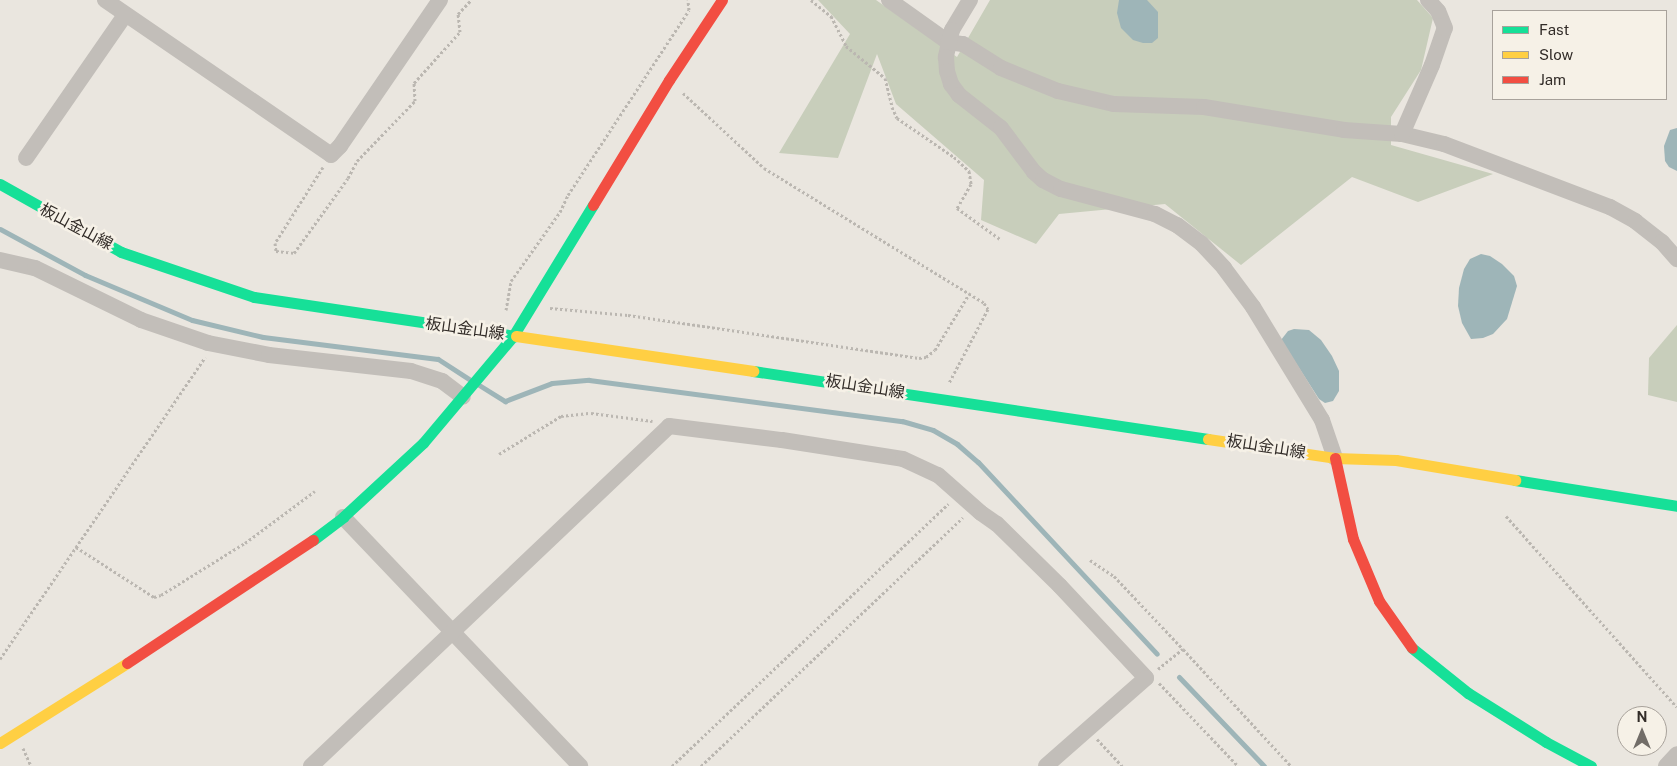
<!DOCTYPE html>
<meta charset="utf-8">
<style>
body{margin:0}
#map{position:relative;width:1677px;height:766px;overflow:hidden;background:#eae6df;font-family:"Public Sans","Noto Sans JP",sans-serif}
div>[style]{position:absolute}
.green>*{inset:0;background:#c8cebb}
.water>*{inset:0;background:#9eb5b8}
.stream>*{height:5px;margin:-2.5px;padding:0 2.5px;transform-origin:2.5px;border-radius:2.5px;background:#9eb5b8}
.path>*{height:3px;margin-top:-1.5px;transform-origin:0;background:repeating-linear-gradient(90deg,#bbb7b1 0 2.5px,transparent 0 5px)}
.street>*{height:16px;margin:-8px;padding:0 8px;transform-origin:8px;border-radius:8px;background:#c2beb9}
.fast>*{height:11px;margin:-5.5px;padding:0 5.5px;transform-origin:5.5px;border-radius:5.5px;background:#16e098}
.slow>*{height:11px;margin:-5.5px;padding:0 5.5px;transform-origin:5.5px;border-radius:5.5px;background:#ffcf43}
.jam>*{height:11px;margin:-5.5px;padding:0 5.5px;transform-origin:5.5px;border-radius:5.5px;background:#f24e42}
span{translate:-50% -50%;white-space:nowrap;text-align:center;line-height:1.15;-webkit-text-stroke:5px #f6f1e7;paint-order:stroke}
.street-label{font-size:16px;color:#322c28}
.legend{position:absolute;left:1492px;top:10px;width:175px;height:90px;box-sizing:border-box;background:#f6f1e7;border:1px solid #a8a29b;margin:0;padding:6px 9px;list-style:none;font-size:15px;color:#322c28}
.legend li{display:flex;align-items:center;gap:10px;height:25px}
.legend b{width:25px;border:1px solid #a8a29b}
.north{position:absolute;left:1617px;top:706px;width:50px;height:50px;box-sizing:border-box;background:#f6f1e7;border:1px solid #a8a29b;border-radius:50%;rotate:0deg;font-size:14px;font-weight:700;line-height:20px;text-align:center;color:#322c28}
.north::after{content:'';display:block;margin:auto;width:18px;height:22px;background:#726d68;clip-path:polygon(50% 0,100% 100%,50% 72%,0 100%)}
</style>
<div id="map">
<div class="green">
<div style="clip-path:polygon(818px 0,876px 0,957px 57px,990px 0,1417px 0,1433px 18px,1421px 70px,1391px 117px,1391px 145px,1493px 174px,1418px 202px,1352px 177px,1241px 265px,1165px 204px,1059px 214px,1036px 244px,981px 220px,984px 180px,896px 104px,877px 54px,838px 158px,779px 153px,850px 34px)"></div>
<div style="clip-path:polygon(1677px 325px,1677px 402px,1648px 395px,1649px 358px)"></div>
</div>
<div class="water">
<div style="clip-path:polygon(1119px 0,1147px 0,1158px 12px,1158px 38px,1152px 43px,1143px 43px,1133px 40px,1121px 28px,1117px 13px)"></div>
<div style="clip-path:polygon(1677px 128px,1677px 171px,1669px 167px,1665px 161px,1664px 146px,1670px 130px)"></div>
<div style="clip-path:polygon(1481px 254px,1490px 256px,1502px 264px,1514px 276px,1517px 286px,1507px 319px,1493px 334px,1483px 338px,1471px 339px,1462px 323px,1458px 306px,1459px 288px,1464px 269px,1470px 259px)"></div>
<div style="clip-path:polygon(1294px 329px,1309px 330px,1321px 340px,1332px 356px,1339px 371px,1339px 391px,1333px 401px,1325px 403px,1319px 399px,1281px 340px,1288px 331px)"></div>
</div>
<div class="stream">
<div style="left:0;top:229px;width:97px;rotate:28.4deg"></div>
<div style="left:85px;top:275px;width:116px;rotate:22.8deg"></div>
<div style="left:192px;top:320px;width:73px;rotate:13.5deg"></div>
<div style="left:263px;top:337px;width:176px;rotate:7.2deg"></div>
<div style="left:438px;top:359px;width:37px;rotate:33deg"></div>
<div style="left:479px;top:385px;width:31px;rotate:32deg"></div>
<div style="left:505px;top:401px;width:50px;rotate:-21deg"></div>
<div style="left:552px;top:383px;width:37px;rotate:-5deg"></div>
<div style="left:589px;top:380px;width:316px;rotate:7.5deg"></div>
<div style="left:902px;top:421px;width:32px;rotate:16deg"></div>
<div style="left:933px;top:430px;width:28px;rotate:30deg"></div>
<div style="left:957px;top:444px;width:28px;rotate:41deg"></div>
<div style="left:978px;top:462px;width:262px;rotate:47deg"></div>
<div style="left:1179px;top:677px;width:123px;rotate:46.3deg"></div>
</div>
<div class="path">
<div style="left:811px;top:0;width:26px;rotate:39deg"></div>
<div style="left:831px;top:16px;width:34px;rotate:63deg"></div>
<div style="left:846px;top:46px;width:50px;rotate:39.4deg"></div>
<div style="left:885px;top:78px;width:30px;rotate:76deg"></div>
<div style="left:892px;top:107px;width:12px;rotate:66deg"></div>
<div style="left:897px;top:118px;width:69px;rotate:34.4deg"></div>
<div style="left:954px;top:157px;width:21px;rotate:43deg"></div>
<div style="left:969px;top:171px;width:13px;rotate:81deg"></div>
<div style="left:971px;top:184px;width:28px;rotate:120deg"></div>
<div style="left:957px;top:208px;width:53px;rotate:35.8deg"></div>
<div style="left:683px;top:93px;width:110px;rotate:42.8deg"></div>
<div style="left:764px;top:168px;width:258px;rotate:31.5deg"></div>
<div style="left:984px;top:303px;width:7px;rotate:56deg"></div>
<div style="left:988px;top:309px;width:84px;rotate:117.8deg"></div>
<div style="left:323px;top:167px;width:90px;rotate:122.3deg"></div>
<div style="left:275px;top:243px;width:8px;rotate:83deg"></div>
<div style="left:276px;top:251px;width:18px;rotate:6deg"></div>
<div style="left:294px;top:253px;width:92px;rotate:-54.2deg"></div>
<div style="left:348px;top:178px;width:19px;rotate:-62deg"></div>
<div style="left:357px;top:161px;width:83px;rotate:-46deg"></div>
<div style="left:415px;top:101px;width:18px;rotate:-93deg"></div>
<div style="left:414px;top:83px;width:69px;rotate:-48deg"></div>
<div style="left:460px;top:32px;width:18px;rotate:-96deg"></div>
<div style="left:458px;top:14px;width:19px;rotate:-47deg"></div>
<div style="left:550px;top:308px;width:78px;rotate:5.1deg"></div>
<div style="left:628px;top:315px;width:294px;rotate:8.4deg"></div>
<div style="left:919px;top:358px;width:7px;rotate:-8deg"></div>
<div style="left:926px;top:357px;width:11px;rotate:-38deg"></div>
<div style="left:935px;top:350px;width:66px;rotate:-58.7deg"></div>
<div style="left:506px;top:310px;width:29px;rotate:-80deg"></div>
<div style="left:511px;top:281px;width:85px;rotate:-54.6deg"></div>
<div style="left:560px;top:212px;width:19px;rotate:-65deg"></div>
<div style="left:568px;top:195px;width:221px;rotate:-56.8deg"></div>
<div style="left:689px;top:10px;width:10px;rotate:-96deg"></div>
<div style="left:499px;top:454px;width:73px;rotate:-31.5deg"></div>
<div style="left:561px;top:416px;width:30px;rotate:-6deg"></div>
<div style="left:591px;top:413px;width:62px;rotate:7.5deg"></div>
<div style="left:1506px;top:516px;width:256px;rotate:48.2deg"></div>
<div style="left:76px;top:547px;width:93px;rotate:32.7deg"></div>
<div style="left:154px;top:597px;width:7px;rotate:-16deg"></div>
<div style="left:161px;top:595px;width:99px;rotate:-31.8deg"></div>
<div style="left:245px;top:543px;width:87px;rotate:-36.6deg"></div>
<div style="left:1090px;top:560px;width:29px;rotate:34deg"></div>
<div style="left:1114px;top:576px;width:100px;rotate:46.6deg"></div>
<div style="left:0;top:659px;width:365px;rotate:-55.8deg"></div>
<div style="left:1158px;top:669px;width:32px;rotate:-39deg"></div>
<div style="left:1183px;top:649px;width:159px;rotate:47.3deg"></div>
<div style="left:1159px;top:683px;width:115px;rotate:46.4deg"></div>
<div style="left:1097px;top:739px;width:37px;rotate:47deg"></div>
<div style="left:23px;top:748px;width:20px;rotate:66deg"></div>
<div style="left:672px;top:766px;width:381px;rotate:-43.5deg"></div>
<div style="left:701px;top:766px;width:361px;rotate:-43.5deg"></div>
</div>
<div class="street">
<div style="left:105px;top:0;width:274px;rotate:34.4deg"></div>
<div style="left:331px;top:155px;width:13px;rotate:-45deg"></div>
<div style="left:340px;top:146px;width:177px;rotate:-55.6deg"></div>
<div style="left:889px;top:0;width:72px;rotate:35.4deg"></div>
<div style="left:948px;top:42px;width:15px;rotate:8deg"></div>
<div style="left:963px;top:44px;width:45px;rotate:32.3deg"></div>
<div style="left:1001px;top:68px;width:61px;rotate:22deg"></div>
<div style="left:1058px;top:91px;width:57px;rotate:13.1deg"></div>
<div style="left:1114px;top:104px;width:90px;rotate:1.9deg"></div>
<div style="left:1204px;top:107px;width:142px;rotate:9.3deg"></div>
<div style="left:1344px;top:130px;width:58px;rotate:3.9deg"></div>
<div style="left:1402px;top:134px;width:43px;rotate:13.4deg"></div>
<div style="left:1444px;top:144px;width:178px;rotate:20.8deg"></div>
<div style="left:1610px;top:207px;width:29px;rotate:29deg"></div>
<div style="left:1635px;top:221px;width:34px;rotate:38deg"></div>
<div style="left:1662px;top:242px;width:23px;rotate:49deg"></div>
<div style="left:970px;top:0;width:35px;rotate:121deg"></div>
<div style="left:952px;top:30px;width:28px;rotate:103deg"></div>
<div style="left:946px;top:57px;width:14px;rotate:86deg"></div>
<div style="left:947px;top:71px;width:14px;rotate:73deg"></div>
<div style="left:951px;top:84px;width:14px;rotate:54deg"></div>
<div style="left:959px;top:95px;width:53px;rotate:38.2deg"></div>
<div style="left:1001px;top:128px;width:55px;rotate:53.1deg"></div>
<div style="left:1034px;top:172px;width:12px;rotate:42deg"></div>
<div style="left:1043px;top:180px;width:20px;rotate:27deg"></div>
<div style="left:1061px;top:189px;width:97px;rotate:14.9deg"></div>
<div style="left:1155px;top:214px;width:25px;rotate:27deg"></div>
<div style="left:1177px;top:225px;width:30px;rotate:37deg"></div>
<div style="left:1201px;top:243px;width:34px;rotate:47deg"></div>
<div style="left:1224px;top:268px;width:49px;rotate:53.4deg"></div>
<div style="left:1253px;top:307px;width:132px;rotate:58.6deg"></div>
<div style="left:1322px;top:420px;width:40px;rotate:71.1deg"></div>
<div style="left:1402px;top:134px;width:75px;rotate:-66.5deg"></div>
<div style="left:1432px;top:65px;width:39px;rotate:-71deg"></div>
<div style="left:1445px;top:28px;width:18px;rotate:-112deg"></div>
<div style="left:1438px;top:11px;width:15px;rotate:-132deg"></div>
<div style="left:26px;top:158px;width:174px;rotate:-55.3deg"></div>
<div style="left:0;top:260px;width:36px;rotate:13deg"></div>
<div style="left:35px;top:268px;width:118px;rotate:26.1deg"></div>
<div style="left:141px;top:320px;width:71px;rotate:18.9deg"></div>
<div style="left:208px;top:343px;width:62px;rotate:11.1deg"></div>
<div style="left:269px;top:355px;width:143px;rotate:6.4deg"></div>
<div style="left:411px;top:371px;width:33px;rotate:18deg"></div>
<div style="left:442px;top:381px;width:26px;rotate:37deg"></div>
<div style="left:343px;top:517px;width:344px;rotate:46.4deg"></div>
<div style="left:311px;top:766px;width:494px;rotate:-43.5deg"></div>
<div style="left:669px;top:426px;width:114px;rotate:7.1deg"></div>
<div style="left:782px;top:440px;width:122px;rotate:8.9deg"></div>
<div style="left:903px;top:459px;width:38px;rotate:25deg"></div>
<div style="left:938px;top:475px;width:57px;rotate:41.5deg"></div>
<div style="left:981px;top:513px;width:19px;rotate:35deg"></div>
<div style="left:997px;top:524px;width:88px;rotate:44.5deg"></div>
<div style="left:1060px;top:586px;width:126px;rotate:46.9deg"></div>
<div style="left:1146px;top:678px;width:133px;rotate:138.7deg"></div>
<div style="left:1666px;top:766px;width:16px;rotate:-47deg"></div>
</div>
<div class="fast">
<div style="left:0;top:184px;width:139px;rotate:29.3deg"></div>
<div style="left:121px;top:252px;width:140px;rotate:18.7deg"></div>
<div style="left:254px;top:297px;width:265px;rotate:8.5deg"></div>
<div style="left:753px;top:371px;width:460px;rotate:8.5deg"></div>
<div style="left:1515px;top:480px;width:164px;rotate:9.1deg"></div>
<div style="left:313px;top:540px;width:38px;rotate:-37deg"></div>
<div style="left:343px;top:517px;width:109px;rotate:-42.8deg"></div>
<div style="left:423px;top:443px;width:140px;rotate:-49.9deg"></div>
<div style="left:513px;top:336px;width:153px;rotate:-58.6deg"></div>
<div style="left:1412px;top:648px;width:72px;rotate:38.8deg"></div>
<div style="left:1468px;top:693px;width:92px;rotate:32.1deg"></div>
<div style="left:1546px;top:742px;width:51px;rotate:28.1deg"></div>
</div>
<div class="slow">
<div style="left:516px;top:336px;width:240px;rotate:8.4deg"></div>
<div style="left:1208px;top:439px;width:128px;rotate:8.5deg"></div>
<div style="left:1335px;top:458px;width:61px;rotate:1.9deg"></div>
<div style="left:1396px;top:460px;width:121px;rotate:9.5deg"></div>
<div style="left:0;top:743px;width:150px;rotate:-32.2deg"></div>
</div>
<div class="jam">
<div style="left:593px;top:205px;width:146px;rotate:-58.7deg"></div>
<div style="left:669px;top:80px;width:96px;rotate:-56.5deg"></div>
<div style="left:1335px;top:458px;width:83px;rotate:77.5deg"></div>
<div style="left:1353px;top:539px;width:67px;rotate:67.2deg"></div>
<div style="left:1379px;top:601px;width:57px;rotate:54.9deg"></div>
<div style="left:127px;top:663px;width:223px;rotate:-33.5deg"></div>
</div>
<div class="street-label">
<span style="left:76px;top:227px;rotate:28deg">板山金山線</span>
<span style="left:465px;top:329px;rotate:8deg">板山金山線</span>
<span style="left:865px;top:387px;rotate:9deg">板山金山線</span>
<span style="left:1266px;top:447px;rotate:9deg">板山金山線</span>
</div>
<ul class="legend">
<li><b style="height:6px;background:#16e098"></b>Fast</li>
<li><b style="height:6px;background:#ffcf43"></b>Slow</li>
<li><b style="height:6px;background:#f24e42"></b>Jam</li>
</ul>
<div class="north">N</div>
</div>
